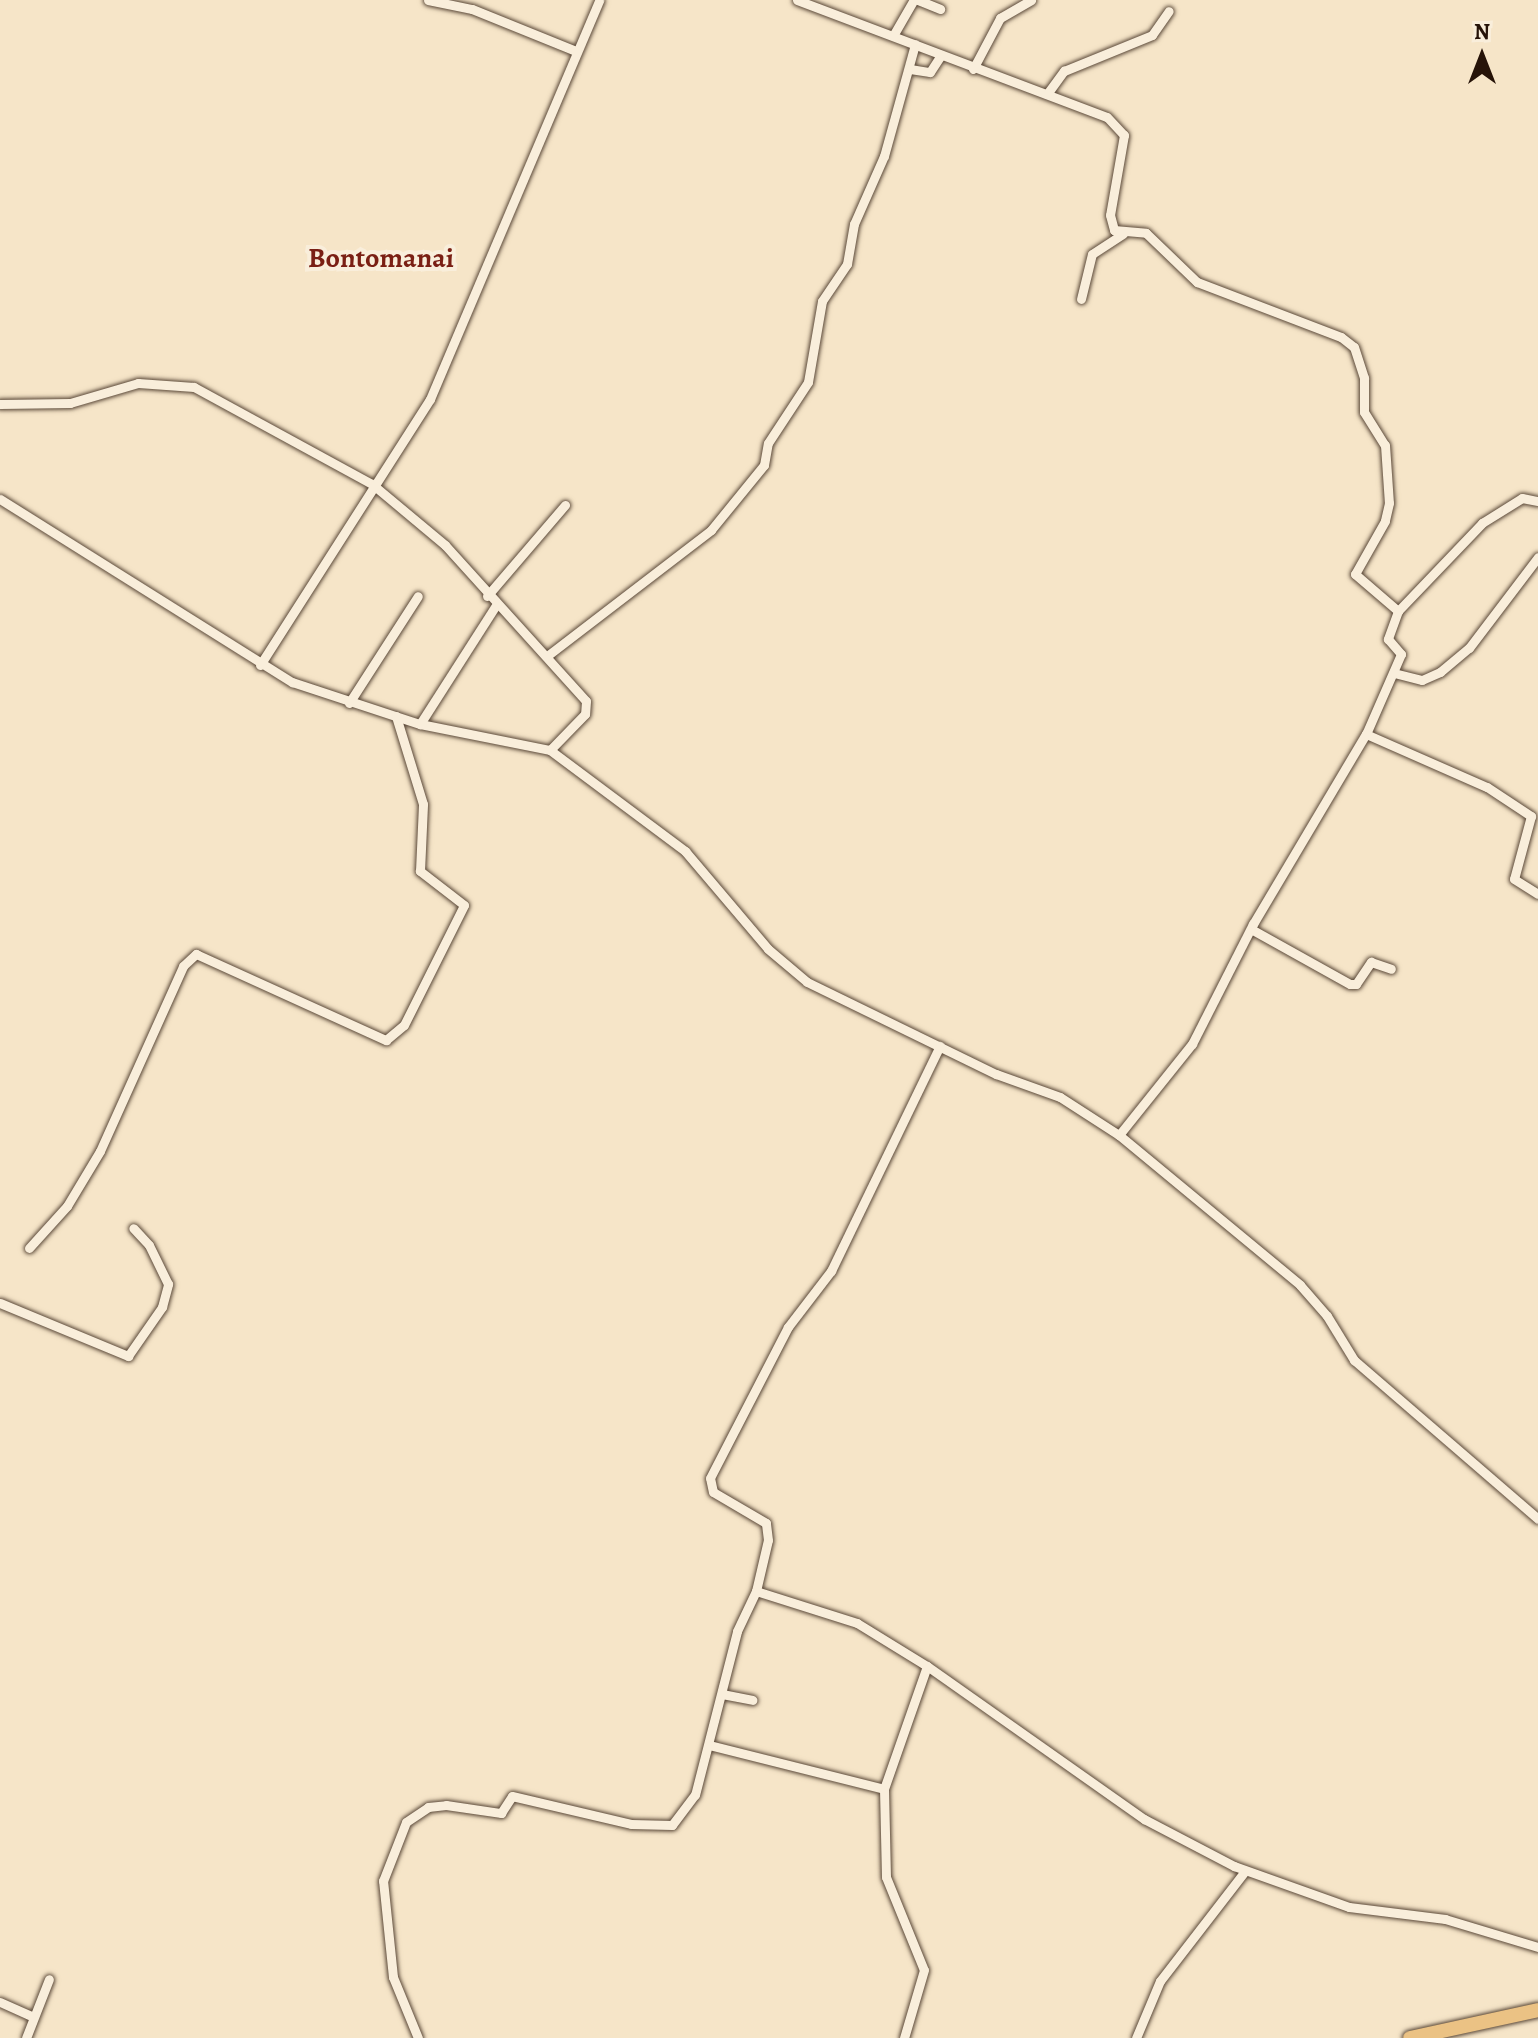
<!DOCTYPE html>
<style>
body{margin:0}
#map{position:relative;width:1538px;height:2038px;overflow:hidden;background:#f6e5c8;font-family:Alegreya,serif}
div>[style]{position:absolute}
.roads{filter:drop-shadow(0 0 2px #5a4838) drop-shadow(0 0 2px #5a4838)}
.minor>*{height:9px;margin:-4.5px;padding:0 4.5px;transform-origin:4.5px;border-radius:4.5px;background:#f9eedb}
.primary>*{height:14px;margin:-7px;padding:0 7px;transform-origin:7px;border-radius:7px;background:#ebc284}
span{translate:-50% -50%;white-space:nowrap;text-align:center;line-height:1.15;-webkit-text-stroke:8px #f9eedb;paint-order:stroke}
.quarter-label{font-size:28px;color:#7a1f14;font-weight:700}
.north{position:absolute;left:1442px;top:16px;width:80px;height:80px;-webkit-text-stroke:6px #f9eedb;paint-order:stroke;rotate:0deg;font-size:22px;font-weight:700;line-height:32px;text-align:center;color:#261308}
.north::after{content:'';display:block;margin:auto;width:28px;height:36px;background:#261308;clip-path:polygon(50% 0,100% 100%,50% 72%,0 100%)}
</style>
<div id="map">
<div class="roads">
<div class="minor">
<div style="left:428px;top:0;width:45px;rotate:11.6deg"></div>
<div style="left:472px;top:9px;width:112px;rotate:22deg"></div>
<div style="left:797px;top:0;width:331px;rotate:20.7deg"></div>
<div style="left:1107px;top:117px;width:25px;rotate:47deg"></div>
<div style="left:1124px;top:135px;width:81px;rotate:99.9deg"></div>
<div style="left:1110px;top:215px;width:16px;rotate:75deg"></div>
<div style="left:1114px;top:230px;width:32px;rotate:5deg"></div>
<div style="left:1146px;top:233px;width:71px;rotate:43.9deg"></div>
<div style="left:1197px;top:282px;width:154px;rotate:20.9deg"></div>
<div style="left:1341px;top:337px;width:16px;rotate:38deg"></div>
<div style="left:1354px;top:347px;width:33px;rotate:72deg"></div>
<div style="left:1364px;top:378px;width:34px;rotate:90deg"></div>
<div style="left:1364px;top:412px;width:39px;rotate:58deg"></div>
<div style="left:1385px;top:445px;width:58px;rotate:86.1deg"></div>
<div style="left:1389px;top:503px;width:18px;rotate:103deg"></div>
<div style="left:1385px;top:521px;width:61px;rotate:119.5deg"></div>
<div style="left:1355px;top:574px;width:57px;rotate:40.7deg"></div>
<div style="left:1398px;top:611px;width:30px;rotate:110deg"></div>
<div style="left:1388px;top:639px;width:20px;rotate:49deg"></div>
<div style="left:1401px;top:654px;width:87px;rotate:113.6deg"></div>
<div style="left:918px;top:0;width:24px;rotate:22deg"></div>
<div style="left:894px;top:34px;width:39px;rotate:-60deg"></div>
<div style="left:910px;top:69px;width:20px;rotate:9deg"></div>
<div style="left:930px;top:72px;width:20px;rotate:-57deg"></div>
<div style="left:973px;top:69px;width:58px;rotate:-62.1deg"></div>
<div style="left:1000px;top:18px;width:36px;rotate:-30deg"></div>
<div style="left:1047px;top:94px;width:29px;rotate:-54deg"></div>
<div style="left:1064px;top:71px;width:95px;rotate:-22.2deg"></div>
<div style="left:1152px;top:35px;width:29px;rotate:-55deg"></div>
<div style="left:1081px;top:299px;width:46px;rotate:-76.3deg"></div>
<div style="left:1092px;top:254px;width:37px;rotate:-33deg"></div>
<div style="left:0;top:404px;width:70px;rotate:-0.8deg"></div>
<div style="left:70px;top:403px;width:71px;rotate:-16.4deg"></div>
<div style="left:138px;top:383px;width:56px;rotate:4.1deg"></div>
<div style="left:194px;top:387px;width:203px;rotate:28.6deg"></div>
<div style="left:372px;top:484px;width:95px;rotate:39.9deg"></div>
<div style="left:445px;top:545px;width:210px;rotate:47.9deg"></div>
<div style="left:586px;top:701px;width:13px;rotate:94deg"></div>
<div style="left:585px;top:714px;width:50px;rotate:134.2deg"></div>
<div style="left:0;top:499px;width:345px;rotate:32.1deg"></div>
<div style="left:292px;top:682px;width:135px;rotate:18.2deg"></div>
<div style="left:420px;top:724px;width:133px;rotate:11.3deg"></div>
<div style="left:550px;top:750px;width:169px;rotate:36.8deg"></div>
<div style="left:685px;top:851px;width:128px;rotate:49.7deg"></div>
<div style="left:768px;top:949px;width:51px;rotate:40.2deg"></div>
<div style="left:807px;top:982px;width:210px;rotate:26deg"></div>
<div style="left:996px;top:1074px;width:68px;rotate:19.8deg"></div>
<div style="left:1060px;top:1097px;width:70px;rotate:32.8deg"></div>
<div style="left:1119px;top:1135px;width:235px;rotate:39.6deg"></div>
<div style="left:1300px;top:1285px;width:41px;rotate:48.9deg"></div>
<div style="left:1327px;top:1316px;width:52px;rotate:58.5deg"></div>
<div style="left:1354px;top:1360px;width:243px;rotate:40.8deg"></div>
<div style="left:487px;top:596px;width:120px;rotate:-49.4deg"></div>
<div style="left:1398px;top:611px;width:122px;rotate:-46.3deg"></div>
<div style="left:1482px;top:523px;width:47px;rotate:-32deg"></div>
<div style="left:1522px;top:498px;width:16px;rotate:11deg"></div>
<div style="left:547px;top:656px;width:207px;rotate:-37.5deg"></div>
<div style="left:711px;top:530px;width:84px;rotate:-50.8deg"></div>
<div style="left:764px;top:465px;width:22px;rotate:-80deg"></div>
<div style="left:768px;top:443px;width:73px;rotate:-56.7deg"></div>
<div style="left:808px;top:382px;width:82px;rotate:-80.2deg"></div>
<div style="left:822px;top:301px;width:45px;rotate:-56deg"></div>
<div style="left:847px;top:264px;width:41px;rotate:-80.1deg"></div>
<div style="left:854px;top:224px;width:74px;rotate:-66.2deg"></div>
<div style="left:884px;top:156px;width:116px;rotate:-74.5deg"></div>
<div style="left:260px;top:665px;width:316px;rotate:-57.4deg"></div>
<div style="left:430px;top:399px;width:433px;rotate:-67deg"></div>
<div style="left:1394px;top:673px;width:29px;rotate:14deg"></div>
<div style="left:1422px;top:680px;width:20px;rotate:-24deg"></div>
<div style="left:1440px;top:672px;width:38px;rotate:-40deg"></div>
<div style="left:1469px;top:648px;width:114px;rotate:-52.8deg"></div>
<div style="left:349px;top:703px;width:127px;rotate:-57.2deg"></div>
<div style="left:420px;top:724px;width:141px;rotate:-57.4deg"></div>
<div style="left:1251px;top:929px;width:113px;rotate:29.1deg"></div>
<div style="left:1350px;top:984px;width:6px"></div>
<div style="left:1356px;top:984px;width:27px;rotate:-56deg"></div>
<div style="left:1371px;top:962px;width:21px;rotate:19deg"></div>
<div style="left:1119px;top:1135px;width:117px;rotate:-51.3deg"></div>
<div style="left:1192px;top:1044px;width:135px;rotate:-63.1deg"></div>
<div style="left:1253px;top:924px;width:221px;rotate:-59.3deg"></div>
<div style="left:1366px;top:734px;width:132px;rotate:23.7deg"></div>
<div style="left:1487px;top:787px;width:53px;rotate:33.4deg"></div>
<div style="left:1531px;top:816px;width:65px;rotate:105.1deg"></div>
<div style="left:1514px;top:879px;width:28px;rotate:32deg"></div>
<div style="left:29px;top:1248px;width:57px;rotate:-47.9deg"></div>
<div style="left:67px;top:1206px;width:64px;rotate:-59deg"></div>
<div style="left:100px;top:1151px;width:203px;rotate:-65.8deg"></div>
<div style="left:183px;top:966px;width:18px;rotate:-43deg"></div>
<div style="left:196px;top:954px;width:209px;rotate:24.4deg"></div>
<div style="left:386px;top:1040px;width:23px;rotate:-40deg"></div>
<div style="left:404px;top:1025px;width:134px;rotate:-63.4deg"></div>
<div style="left:464px;top:905px;width:56px;rotate:-142.3deg"></div>
<div style="left:420px;top:871px;width:67px;rotate:-87.4deg"></div>
<div style="left:423px;top:804px;width:92px;rotate:-107.1deg"></div>
<div style="left:0;top:1303px;width:139px;rotate:22.5deg"></div>
<div style="left:128px;top:1356px;width:60px;rotate:-55.2deg"></div>
<div style="left:162px;top:1307px;width:24px;rotate:-75deg"></div>
<div style="left:168px;top:1284px;width:43px;rotate:-116deg"></div>
<div style="left:149px;top:1245px;width:23px;rotate:-133deg"></div>
<div style="left:756px;top:1591px;width:52px;rotate:-76.8deg"></div>
<div style="left:768px;top:1540px;width:17px;rotate:-97deg"></div>
<div style="left:766px;top:1523px;width:61px;rotate:-149.7deg"></div>
<div style="left:713px;top:1492px;width:14px;rotate:-102deg"></div>
<div style="left:710px;top:1478px;width:170px;rotate:-62.7deg"></div>
<div style="left:788px;top:1327px;width:71px;rotate:-52.5deg"></div>
<div style="left:831px;top:1271px;width:250px;rotate:-64.2deg"></div>
<div style="left:927px;top:1666px;width:266px;rotate:35.2deg"></div>
<div style="left:1144px;top:1819px;width:102px;rotate:27.6deg"></div>
<div style="left:1234px;top:1866px;width:122px;rotate:19.6deg"></div>
<div style="left:1349px;top:1907px;width:97px;rotate:7.1deg"></div>
<div style="left:1445px;top:1919px;width:97px;rotate:16.8deg"></div>
<div style="left:722px;top:1694px;width:31px;rotate:11deg"></div>
<div style="left:709px;top:1745px;width:180px;rotate:14.1deg"></div>
<div style="left:0;top:2002px;width:34px;rotate:24deg"></div>
<div style="left:26px;top:2038px;width:63px;rotate:-68.7deg"></div>
<div style="left:418px;top:2038px;width:66px;rotate:-112.3deg"></div>
<div style="left:393px;top:1977px;width:97px;rotate:-95.9deg"></div>
<div style="left:383px;top:1881px;width:63px;rotate:-68.7deg"></div>
<div style="left:406px;top:1822px;width:27px;rotate:-34deg"></div>
<div style="left:428px;top:1807px;width:18px;rotate:-6deg"></div>
<div style="left:446px;top:1805px;width:56px;rotate:8.3deg"></div>
<div style="left:501px;top:1813px;width:20px;rotate:-57deg"></div>
<div style="left:512px;top:1796px;width:122px;rotate:13.2deg"></div>
<div style="left:631px;top:1824px;width:41px;rotate:1.4deg"></div>
<div style="left:672px;top:1825px;width:38px;rotate:-53deg"></div>
<div style="left:695px;top:1795px;width:169px;rotate:-75.6deg"></div>
<div style="left:737px;top:1631px;width:44px;rotate:-64.6deg"></div>
<div style="left:756px;top:1591px;width:106px;rotate:17.6deg"></div>
<div style="left:857px;top:1623px;width:82px;rotate:31.6deg"></div>
<div style="left:927px;top:1666px;width:130px;rotate:109.3deg"></div>
<div style="left:884px;top:1789px;width:88px;rotate:88.7deg"></div>
<div style="left:886px;top:1877px;width:100px;rotate:67.8deg"></div>
<div style="left:924px;top:1970px;width:71px;rotate:106.4deg"></div>
<div style="left:1136px;top:2038px;width:62px;rotate:-67.2deg"></div>
<div style="left:1160px;top:1981px;width:139px;rotate:-52.3deg"></div>
</div>
<div class="primary">
<div style="left:1410px;top:2038px;width:131px;rotate:-12.3deg"></div>
</div>
</div>
<div class="quarter-label">
<span style="left:381px;top:258px">Bontomanai</span>
</div>
<div class="north">N</div>
</div>
